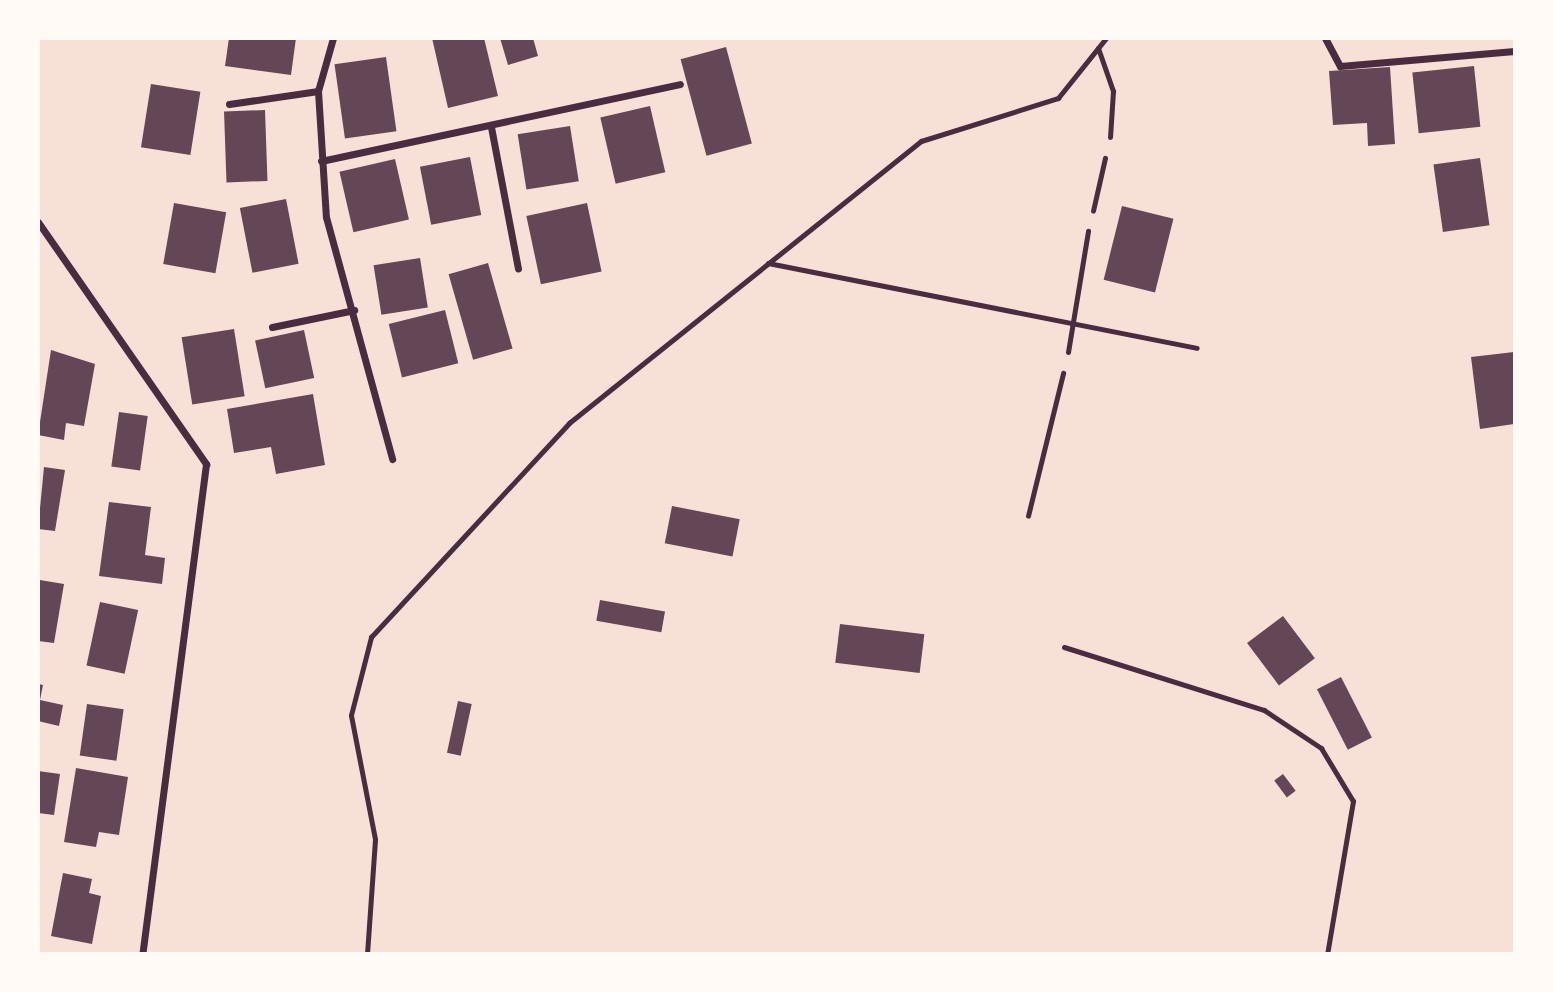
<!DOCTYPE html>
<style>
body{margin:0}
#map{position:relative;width:1553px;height:992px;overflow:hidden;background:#f7e1d7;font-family:"IBM Plex Serif",serif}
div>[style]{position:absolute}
.building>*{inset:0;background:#644757;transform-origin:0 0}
.path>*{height:4.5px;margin:-2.25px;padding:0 2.25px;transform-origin:2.25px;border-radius:2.25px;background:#4a2c40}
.service>*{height:5px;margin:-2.5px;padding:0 2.5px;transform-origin:2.5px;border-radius:2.5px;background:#4a2c40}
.minor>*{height:7px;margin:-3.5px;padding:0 3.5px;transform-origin:3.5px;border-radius:3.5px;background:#4a2c40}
span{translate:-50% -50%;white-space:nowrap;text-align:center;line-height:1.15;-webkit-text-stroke:5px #fffaf5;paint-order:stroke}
.frame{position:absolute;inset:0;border:40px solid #fffaf5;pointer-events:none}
</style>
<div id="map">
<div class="building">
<div style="clip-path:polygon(229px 38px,296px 38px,291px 75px,225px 66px)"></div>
<div style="clip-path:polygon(432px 38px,484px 38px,498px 96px,448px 108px)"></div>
<div style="clip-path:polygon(500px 38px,533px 38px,538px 56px,508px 65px)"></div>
<div style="left:726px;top:47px;width:100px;height:47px;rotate:75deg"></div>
<div style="left:386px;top:57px;width:75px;height:52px;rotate:82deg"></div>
<div style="left:1474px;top:66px;width:61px;height:62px;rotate:84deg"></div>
<div style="clip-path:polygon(1390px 67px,1395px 144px,1368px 146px,1367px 123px,1333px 125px,1329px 71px)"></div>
<div style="left:151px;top:84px;width:50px;height:64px;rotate:9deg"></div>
<div style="left:650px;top:106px;width:68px;height:51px;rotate:77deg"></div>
<div style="left:265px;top:110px;width:71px;height:41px;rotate:88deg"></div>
<div style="left:570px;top:126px;width:56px;height:53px;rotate:81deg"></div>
<div style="left:470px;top:157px;width:59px;height:51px;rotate:79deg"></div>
<div style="left:1480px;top:158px;width:68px;height:47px;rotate:82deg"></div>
<div style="left:395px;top:159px;width:62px;height:57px;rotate:77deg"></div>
<div style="left:286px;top:199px;width:66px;height:47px;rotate:79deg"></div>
<div style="left:174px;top:203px;width:53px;height:62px;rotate:10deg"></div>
<div style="left:587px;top:203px;width:70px;height:62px;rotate:78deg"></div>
<div style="left:1122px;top:206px;width:53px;height:76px;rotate:14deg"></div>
<div style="left:420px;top:258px;width:50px;height:47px;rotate:81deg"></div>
<div style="left:488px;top:263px;width:89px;height:41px;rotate:74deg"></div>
<div style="left:445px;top:310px;width:55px;height:58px;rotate:76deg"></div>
<div style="left:234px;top:329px;width:68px;height:53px;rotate:81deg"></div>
<div style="left:304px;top:330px;width:49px;height:50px;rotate:78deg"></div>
<div style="clip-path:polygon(51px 350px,95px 364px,84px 426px,66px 423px,64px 440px,38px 435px)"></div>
<div style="clip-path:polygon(1514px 352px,1514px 424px,1480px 429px,1471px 357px)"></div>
<div style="clip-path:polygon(313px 394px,325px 465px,276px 474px,271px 447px,234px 453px,227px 409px)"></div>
<div style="left:119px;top:412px;width:29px;height:55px;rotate:8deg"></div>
<div style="clip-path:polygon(44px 467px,65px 470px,55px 531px,38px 529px)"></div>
<div style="clip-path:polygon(109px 502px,151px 507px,145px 555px,165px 558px,162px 584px,99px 576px)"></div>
<div style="left:672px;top:506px;width:69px;height:38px;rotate:11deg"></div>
<div style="clip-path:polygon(40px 580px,64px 584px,54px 643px,38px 641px)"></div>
<div style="left:600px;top:600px;width:66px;height:21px;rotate:10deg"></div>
<div style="left:100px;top:602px;width:39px;height:65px;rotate:12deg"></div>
<div style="left:1283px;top:616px;width:53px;height:45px;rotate:53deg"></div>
<div style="left:840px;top:624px;width:85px;height:39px;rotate:7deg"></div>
<div style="left:1341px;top:677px;width:68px;height:27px;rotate:63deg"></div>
<div style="clip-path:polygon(38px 684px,43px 685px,40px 700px,63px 705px,59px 726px,38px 721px)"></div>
<div style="left:458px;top:701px;width:14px;height:53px;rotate:12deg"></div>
<div style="left:87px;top:704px;width:37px;height:52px;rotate:8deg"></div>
<div style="clip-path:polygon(76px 768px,128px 777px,119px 835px,99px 832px,96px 847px,64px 842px)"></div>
<div style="clip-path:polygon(38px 771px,60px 774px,54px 815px,38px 813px)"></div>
<div style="left:1283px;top:774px;width:21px;height:11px;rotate:53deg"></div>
<div style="clip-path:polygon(63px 873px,92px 879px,89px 893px,101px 896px,92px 944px,51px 936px)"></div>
</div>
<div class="path">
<div style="left:1093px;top:211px;width:54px;rotate:-77.2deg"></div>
<div style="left:1028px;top:516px;width:147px;rotate:-76.2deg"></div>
</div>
<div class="service">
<div style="left:1098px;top:48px;width:46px;rotate:70.8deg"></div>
<div style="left:1113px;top:91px;width:46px;rotate:93.7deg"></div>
<div style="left:768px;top:263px;width:437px;rotate:11.2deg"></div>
<div style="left:1068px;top:352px;width:123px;rotate:-80.6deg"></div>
<div style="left:1064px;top:647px;width:210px;rotate:17.5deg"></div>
<div style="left:1264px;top:710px;width:69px;rotate:33.7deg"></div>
<div style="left:1321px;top:748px;width:62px;rotate:58.9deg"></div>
<div style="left:1353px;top:801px;width:155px;rotate:99.6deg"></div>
<div style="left:367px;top:954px;width:115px;rotate:-86deg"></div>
<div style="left:375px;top:839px;width:126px;rotate:-101deg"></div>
<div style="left:351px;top:715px;width:81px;rotate:-75.6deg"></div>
<div style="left:371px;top:637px;width:292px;rotate:-47.2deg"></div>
<div style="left:569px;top:423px;width:451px;rotate:-38.7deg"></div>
<div style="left:921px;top:141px;width:144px;rotate:-17.4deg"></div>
<div style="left:1058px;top:98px;width:77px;rotate:-51.3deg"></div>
</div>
<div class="minor">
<div style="left:333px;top:38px;width:55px;rotate:105.8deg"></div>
<div style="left:318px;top:91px;width:126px;rotate:86.4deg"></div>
<div style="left:326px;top:217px;width:251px;rotate:74.7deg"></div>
<div style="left:1325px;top:38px;width:32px;rotate:62deg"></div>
<div style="left:1340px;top:66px;width:175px;rotate:-4.9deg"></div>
<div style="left:229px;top:104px;width:90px;rotate:-8.3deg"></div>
<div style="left:491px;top:127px;width:144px;rotate:79.2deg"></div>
<div style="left:321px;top:161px;width:367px;rotate:-12.1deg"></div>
<div style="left:38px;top:222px;width:295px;rotate:55.2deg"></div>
<div style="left:206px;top:464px;width:494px;rotate:97.4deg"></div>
<div style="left:272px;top:327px;width:84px;rotate:-11.7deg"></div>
</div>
<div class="frame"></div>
</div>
